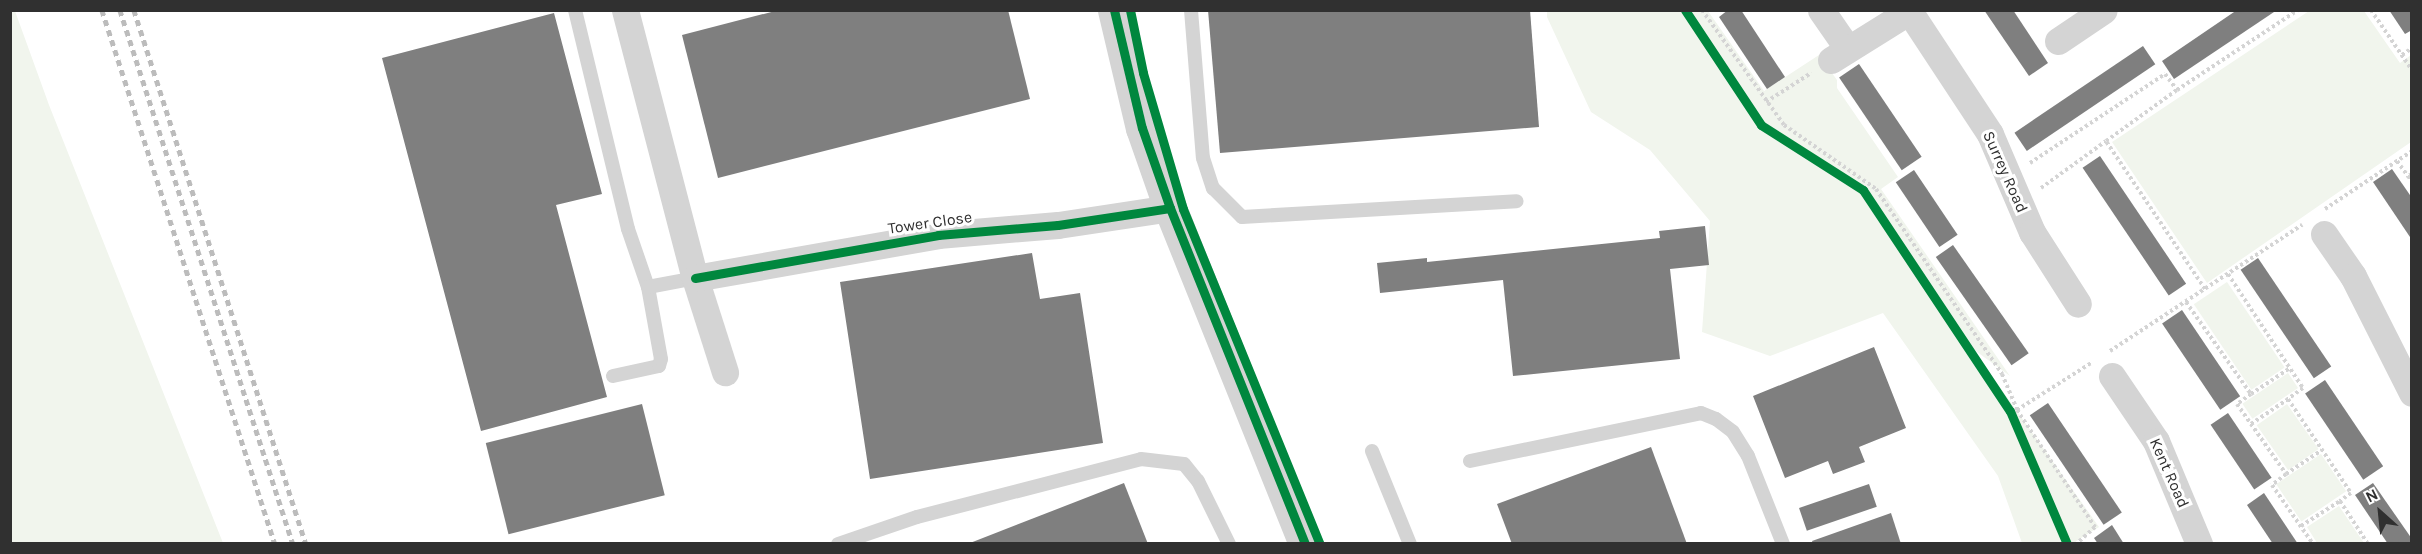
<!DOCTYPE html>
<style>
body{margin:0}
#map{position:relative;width:2422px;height:554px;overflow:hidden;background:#fff;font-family:Karla,sans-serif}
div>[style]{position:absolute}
.green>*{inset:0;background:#f1f5ed;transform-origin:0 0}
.building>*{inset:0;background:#7f7f7f;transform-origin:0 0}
.path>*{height:4px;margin-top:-2px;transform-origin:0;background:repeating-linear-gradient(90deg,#d4d4d4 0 3px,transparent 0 6px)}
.service>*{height:14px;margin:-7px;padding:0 7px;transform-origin:7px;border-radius:7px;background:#d4d4d4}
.minor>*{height:27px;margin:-13.5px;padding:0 13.5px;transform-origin:13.5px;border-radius:13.5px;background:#d4d4d4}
.tertiary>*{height:33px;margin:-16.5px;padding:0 16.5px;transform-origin:16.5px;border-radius:16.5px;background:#d4d4d4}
.rail>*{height:4.5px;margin-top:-2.25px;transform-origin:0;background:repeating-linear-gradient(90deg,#bcbcbc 0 6px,transparent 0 10.5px)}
.cycleway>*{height:9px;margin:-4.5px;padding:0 4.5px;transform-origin:4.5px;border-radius:4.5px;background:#00873e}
span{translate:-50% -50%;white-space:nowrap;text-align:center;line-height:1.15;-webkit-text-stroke:6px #fff;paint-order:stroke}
.street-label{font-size:16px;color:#303030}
.frame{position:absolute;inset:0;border:12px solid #303030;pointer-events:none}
.north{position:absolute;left:2350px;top:482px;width:60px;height:60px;-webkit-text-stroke:4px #fff;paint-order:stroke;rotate:333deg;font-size:16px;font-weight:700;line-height:24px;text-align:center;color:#303030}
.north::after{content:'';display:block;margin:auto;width:21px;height:27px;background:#303030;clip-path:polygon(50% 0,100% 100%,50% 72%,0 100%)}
</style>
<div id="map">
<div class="green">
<div style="clip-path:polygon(10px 11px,15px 11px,49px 105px,223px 543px,11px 543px)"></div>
<div style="clip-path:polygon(1547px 11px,1708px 11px,1764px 91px,1819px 55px,1837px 80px,1837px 88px,1898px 177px,1881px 189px,2010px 376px,1973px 349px,2099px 527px,2073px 543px,2022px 543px,1998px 476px,1883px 313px,1770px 356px,1702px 332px,1710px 221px,1650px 150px,1591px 112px,1547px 17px)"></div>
<div style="clip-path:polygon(2309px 11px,2364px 11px,2400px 63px,2411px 55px,2411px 142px,2207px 283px,2112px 142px)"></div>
<div style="left:2227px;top:282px;width:103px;height:40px;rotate:56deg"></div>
<div style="left:2288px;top:373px;width:18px;height:55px;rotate:56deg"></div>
<div style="left:2287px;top:404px;width:55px;height:37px;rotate:55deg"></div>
<div style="left:2321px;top:454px;width:45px;height:54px;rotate:56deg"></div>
<div style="clip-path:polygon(2339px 506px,2364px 543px,2317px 543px,2307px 527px)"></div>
</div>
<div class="building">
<div style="clip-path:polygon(779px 10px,1008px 10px,1030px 99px,718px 178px,682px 35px)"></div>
<div style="clip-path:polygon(1208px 10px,1530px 10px,1539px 127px,1220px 153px)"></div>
<div style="clip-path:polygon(1728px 10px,1741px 10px,1785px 77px,1767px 89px,1719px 17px)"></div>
<div style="clip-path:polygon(1984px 10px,2013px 10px,2048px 63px,2029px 76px)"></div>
<div style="clip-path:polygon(2237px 10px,2277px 10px,2174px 79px,2162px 61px)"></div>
<div style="clip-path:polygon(2389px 10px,2412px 10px,2412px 30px,2405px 34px)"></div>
<div style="clip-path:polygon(554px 13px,602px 194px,556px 205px,607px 397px,481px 431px,382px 58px)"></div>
<div style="left:2143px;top:46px;width:22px;height:155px;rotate:56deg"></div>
<div style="left:1859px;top:64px;width:112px;height:24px;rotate:56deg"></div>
<div style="left:2100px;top:156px;width:154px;height:21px;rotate:56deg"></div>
<div style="clip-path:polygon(2392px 169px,2412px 198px,2412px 240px,2373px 182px)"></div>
<div style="left:1914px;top:170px;width:78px;height:22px;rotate:56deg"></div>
<div style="clip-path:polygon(1705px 226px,1709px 265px,1670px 269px,1680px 359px,1513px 376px,1503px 280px,1380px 293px,1377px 263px,1427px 258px,1427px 262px,1660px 238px,1659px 231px)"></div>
<div style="left:1953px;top:245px;width:132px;height:21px;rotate:55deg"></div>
<div style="clip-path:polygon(1032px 253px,1040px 299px,1080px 293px,1103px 443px,870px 479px,840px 282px)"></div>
<div style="left:2258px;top:258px;width:131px;height:21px;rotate:56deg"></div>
<div style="left:2182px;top:310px;width:104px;height:24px;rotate:56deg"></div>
<div style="clip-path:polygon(1874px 347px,1906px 428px,1859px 447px,1865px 462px,1833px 474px,1828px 461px,1785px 478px,1753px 396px)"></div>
<div style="left:2325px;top:380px;width:104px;height:24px;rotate:56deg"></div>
<div style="left:2048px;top:403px;width:132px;height:22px;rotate:56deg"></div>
<div style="left:642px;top:404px;width:94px;height:161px;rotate:76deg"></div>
<div style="left:2228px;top:413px;width:78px;height:21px;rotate:56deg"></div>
<div style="clip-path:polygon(1651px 447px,1687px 544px,1512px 544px,1497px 504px)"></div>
<div style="clip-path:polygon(1124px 483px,1148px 544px,970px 544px,970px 543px)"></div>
<div style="clip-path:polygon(2373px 483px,2412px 539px,2412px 544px,2388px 544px,2355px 495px)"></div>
<div style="left:1869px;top:484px;width:24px;height:74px;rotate:71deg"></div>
<div style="clip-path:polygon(2264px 493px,2298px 544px,2273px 544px,2247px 505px)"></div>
<div style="clip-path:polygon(1891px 513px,1901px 544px,1813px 544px,1812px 541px)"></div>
<div style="clip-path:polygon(2112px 525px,2124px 544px,2098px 544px,2094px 538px)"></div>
</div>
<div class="path">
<div style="left:1702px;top:10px;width:141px;rotate:54.5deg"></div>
<div style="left:1784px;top:125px;width:112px;rotate:34.8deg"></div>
<div style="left:1876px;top:189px;width:224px;rotate:55.7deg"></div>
<div style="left:2002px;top:374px;width:39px;rotate:67deg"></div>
<div style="left:2017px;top:410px;width:141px;rotate:56.3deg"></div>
<div style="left:2095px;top:527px;width:25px;rotate:138deg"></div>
<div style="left:2371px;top:10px;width:73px;rotate:55.7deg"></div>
<div style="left:2402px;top:55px;width:12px;rotate:-35deg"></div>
<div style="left:1766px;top:102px;width:54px;rotate:-32.8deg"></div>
<div style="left:2397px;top:161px;width:19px;rotate:54deg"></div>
<div style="left:2030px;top:163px;width:162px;rotate:-33.4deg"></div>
<div style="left:2165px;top:74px;width:20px;rotate:53deg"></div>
<div style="left:2412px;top:174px;width:4px;rotate:153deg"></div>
<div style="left:2408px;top:176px;width:6px;rotate:51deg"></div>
<div style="left:2041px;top:188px;width:80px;rotate:-35.9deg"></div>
<div style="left:2325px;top:209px;width:105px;rotate:-33.7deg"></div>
<div style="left:2228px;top:274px;width:136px;rotate:56.7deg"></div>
<div style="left:2303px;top:388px;width:19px;rotate:144deg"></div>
<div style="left:2288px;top:399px;width:113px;rotate:56.2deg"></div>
<div style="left:2351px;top:493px;width:14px;rotate:144deg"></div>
<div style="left:2340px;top:501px;width:51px;rotate:56.9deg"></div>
<div style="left:2205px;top:289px;width:178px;rotate:-123.8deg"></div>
<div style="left:2106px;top:141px;width:87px;rotate:-35.7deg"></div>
<div style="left:2177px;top:90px;width:145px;rotate:-33.5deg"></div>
<div style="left:2186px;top:302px;width:113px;rotate:54.8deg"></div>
<div style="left:2251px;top:394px;width:17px;rotate:144deg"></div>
<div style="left:2237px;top:404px;width:85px;rotate:55deg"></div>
<div style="left:2286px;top:474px;width:18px;rotate:142deg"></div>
<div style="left:2272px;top:485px;width:72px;rotate:55.2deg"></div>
<div style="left:2110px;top:351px;width:230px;rotate:-33.3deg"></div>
<div style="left:2251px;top:394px;width:47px;rotate:-33.7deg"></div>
<div style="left:2017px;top:410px;width:88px;rotate:-32.4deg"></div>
<div style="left:2251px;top:424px;width:45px;rotate:-34deg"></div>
<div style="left:2286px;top:474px;width:43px;rotate:-33.7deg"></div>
<div style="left:2301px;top:526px;width:46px;rotate:-32.7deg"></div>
</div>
<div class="service">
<div style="left:575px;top:10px;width:225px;rotate:76.4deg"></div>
<div style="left:628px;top:229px;width:61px;rotate:71deg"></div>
<div style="left:1191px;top:10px;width:148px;rotate:85.4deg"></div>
<div style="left:1203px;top:158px;width:32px;rotate:72deg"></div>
<div style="left:1213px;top:188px;width:41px;rotate:45deg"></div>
<div style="left:1242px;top:217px;width:275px;rotate:-3.3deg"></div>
<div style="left:613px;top:376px;width:47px;rotate:-12.3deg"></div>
<div style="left:659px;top:366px;width:7px;rotate:-74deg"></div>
<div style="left:661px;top:359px;width:73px;rotate:-100.2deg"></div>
<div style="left:648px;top:287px;width:48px;rotate:-10.8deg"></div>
<div style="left:1372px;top:451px;width:100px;rotate:67.8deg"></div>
<div style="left:1470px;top:461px;width:236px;rotate:-11.7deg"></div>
<div style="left:1701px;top:413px;width:16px;rotate:22deg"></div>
<div style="left:1716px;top:419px;width:21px;rotate:37deg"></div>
<div style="left:1733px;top:432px;width:28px;rotate:58deg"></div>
<div style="left:1748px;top:456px;width:95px;rotate:68.3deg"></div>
<div style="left:838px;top:544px;width:83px;rotate:-18.9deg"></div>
<div style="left:917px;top:517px;width:231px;rotate:-14.5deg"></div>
<div style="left:1141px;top:459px;width:43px;rotate:6.6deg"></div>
<div style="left:1184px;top:464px;width:22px;rotate:51deg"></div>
<div style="left:1198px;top:481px;width:70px;rotate:63.8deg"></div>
</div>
<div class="minor">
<div style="left:625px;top:10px;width:277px;rotate:75.4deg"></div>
<div style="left:695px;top:278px;width:99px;rotate:72.3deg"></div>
<div style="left:1821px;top:10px;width:47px;rotate:55.3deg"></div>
<div style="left:1909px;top:11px;width:147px;rotate:56.6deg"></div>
<div style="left:1990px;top:134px;width:107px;rotate:66.8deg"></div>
<div style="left:2032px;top:232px;width:85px;rotate:57.4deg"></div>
<div style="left:2058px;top:41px;width:55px;rotate:-34deg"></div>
<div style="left:1831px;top:60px;width:94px;rotate:-32deg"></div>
<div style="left:2324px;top:234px;width:51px;rotate:55.4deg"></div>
<div style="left:2353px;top:276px;width:131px;rotate:63.2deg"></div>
<div style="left:695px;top:278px;width:247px;rotate:-10deg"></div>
<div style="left:938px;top:235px;width:120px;rotate:-4.8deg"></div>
<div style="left:1058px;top:225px;width:113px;rotate:-8.6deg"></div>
<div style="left:2112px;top:376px;width:78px;rotate:55.9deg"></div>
<div style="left:2156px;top:441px;width:112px;rotate:67.3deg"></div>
</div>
<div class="tertiary">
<div style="left:1114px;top:10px;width:121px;rotate:76.7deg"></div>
<div style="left:1142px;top:128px;width:85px;rotate:70.7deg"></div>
<div style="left:1170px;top:208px;width:362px;rotate:68.1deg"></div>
</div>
<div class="rail">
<div style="left:102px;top:10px;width:561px;rotate:72.05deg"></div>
<div style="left:120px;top:10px;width:561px;rotate:72.05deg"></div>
<div style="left:134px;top:10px;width:561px;rotate:72.15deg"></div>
</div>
<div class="cycleway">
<div style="left:1114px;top:10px;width:121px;rotate:76.7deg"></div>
<div style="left:1142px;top:128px;width:85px;rotate:70.7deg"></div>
<div style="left:1170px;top:208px;width:362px;rotate:68.1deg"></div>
<div style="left:1130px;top:10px;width:64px;rotate:78.3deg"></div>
<div style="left:1143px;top:73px;width:142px;rotate:73.6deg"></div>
<div style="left:1183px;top:209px;width:362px;rotate:67.8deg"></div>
<div style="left:1685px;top:10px;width:138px;rotate:56.5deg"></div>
<div style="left:1761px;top:125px;width:121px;rotate:32.5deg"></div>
<div style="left:1863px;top:190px;width:265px;rotate:56.4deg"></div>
<div style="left:2010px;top:411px;width:145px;rotate:66.8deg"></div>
<div style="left:695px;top:278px;width:247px;rotate:-10deg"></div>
<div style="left:938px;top:235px;width:120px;rotate:-4.8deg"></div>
<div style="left:1058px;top:225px;width:113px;rotate:-8.6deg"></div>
</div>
<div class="street-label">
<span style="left:2005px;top:172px;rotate:66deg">Surrey Road</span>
<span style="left:930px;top:223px;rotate:-8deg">Tower Close</span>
<span style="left:2169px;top:473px;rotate:66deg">Kent Road</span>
</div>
<div class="frame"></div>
<div class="north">N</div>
</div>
